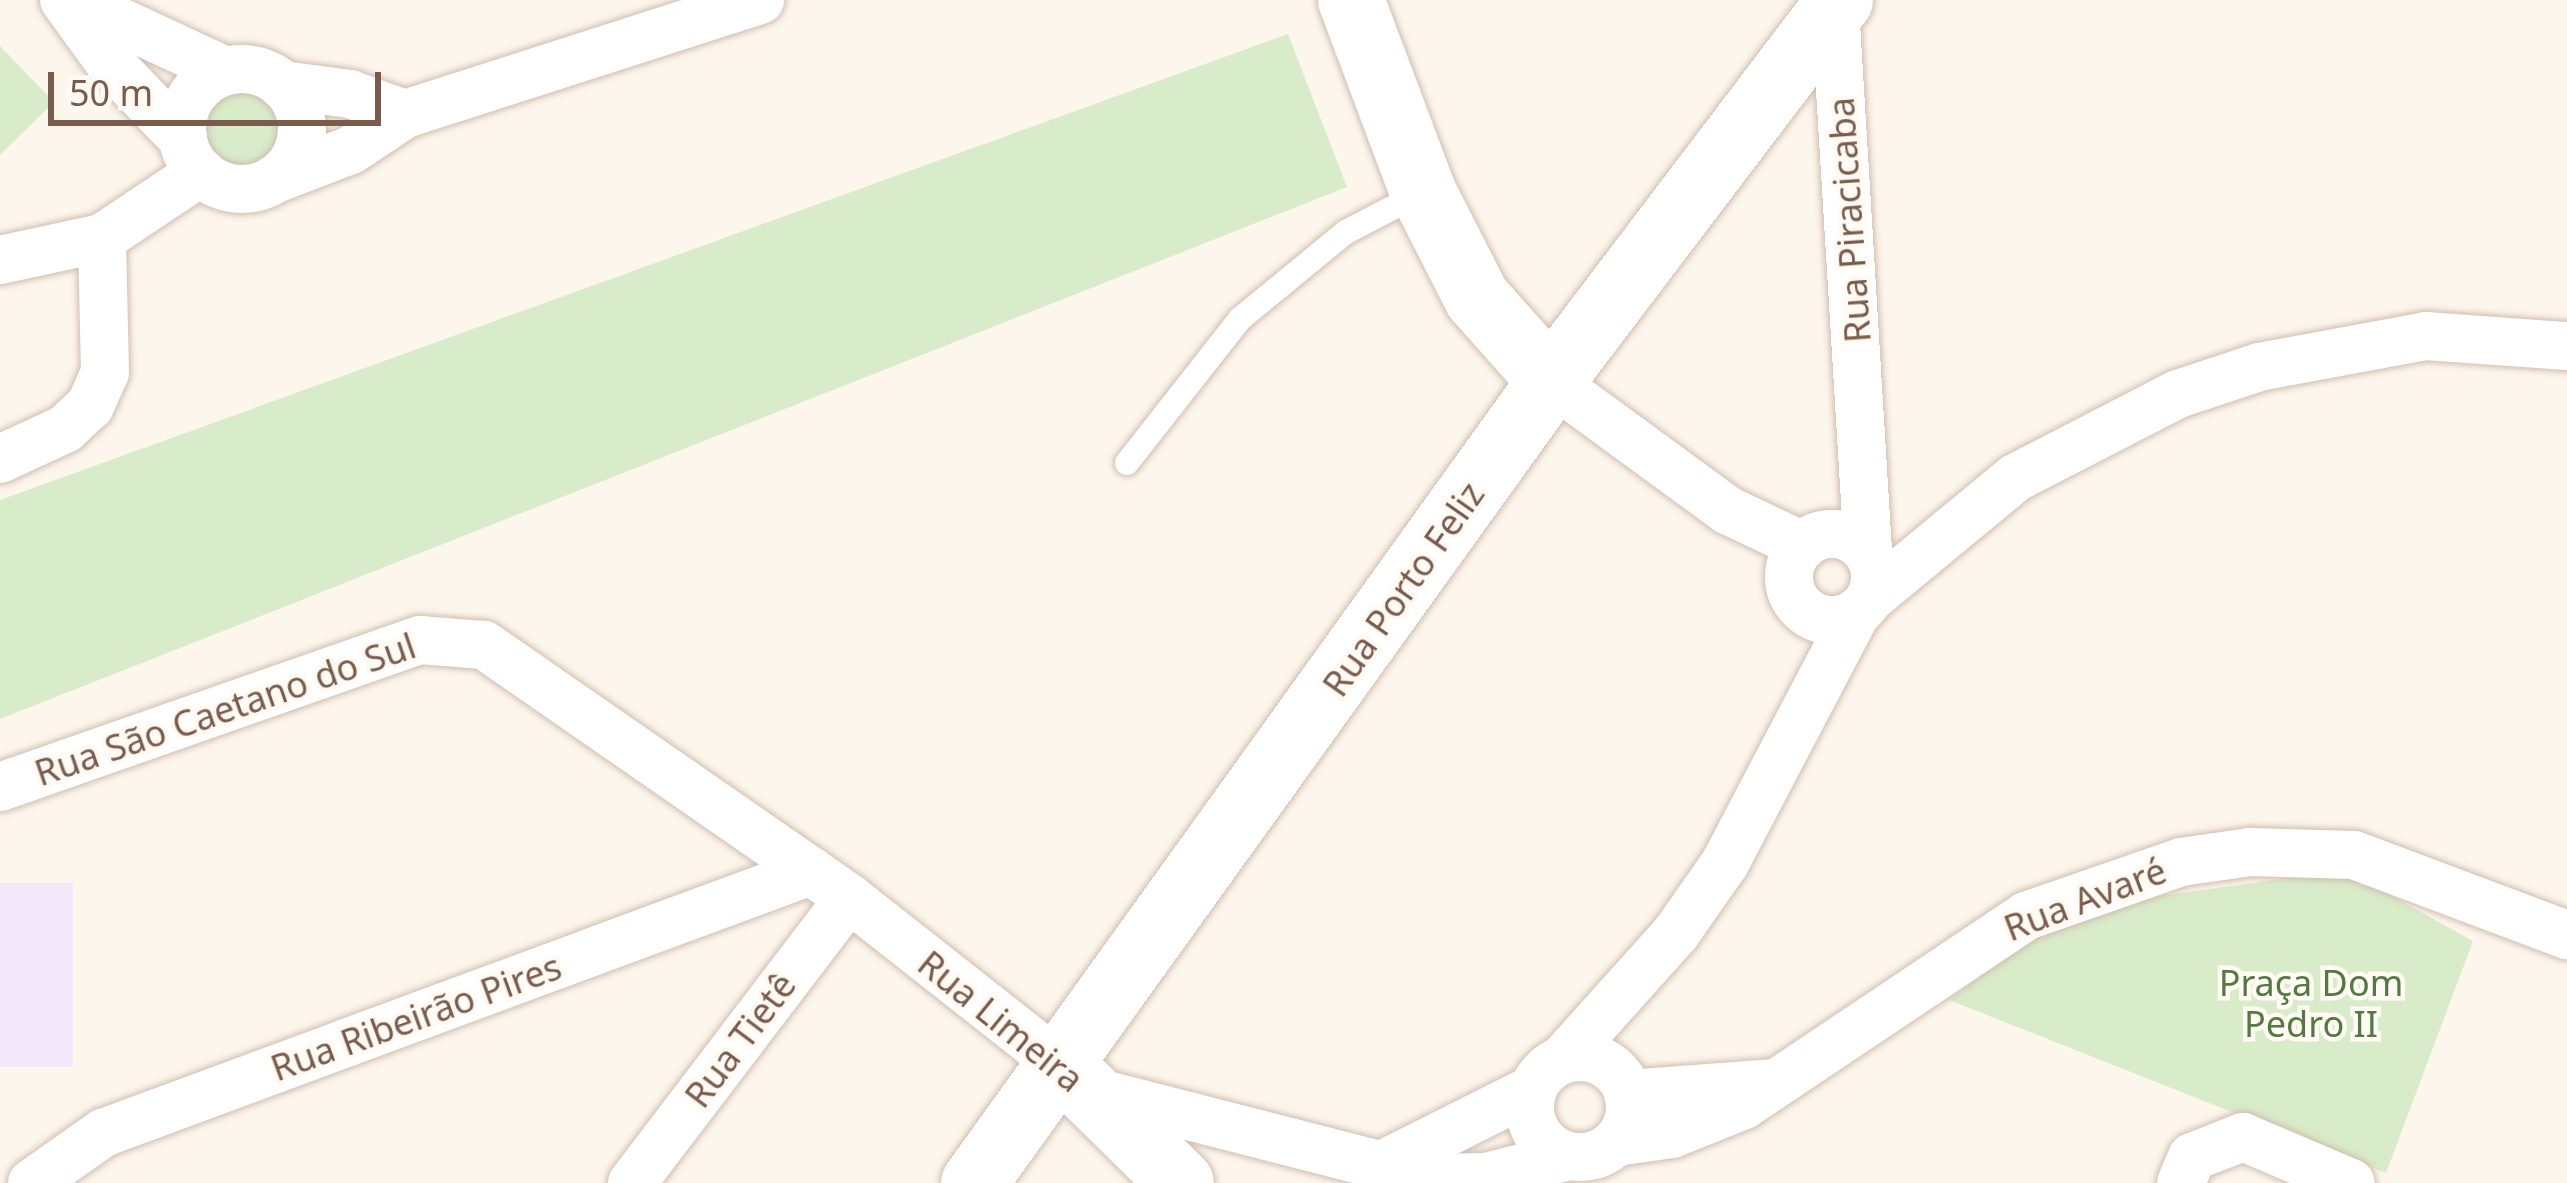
<!DOCTYPE html>
<meta charset="utf-8">
<style>
body{margin:0}
#map{position:relative;width:2567px;height:1183px;overflow:hidden;background:#fdf6ec;font-family:"Noto Sans",sans-serif}
div>[style]{position:absolute}
.education>*{inset:0;background:#f3e8fa;transform-origin:0 0}
.green>*{inset:0;background:#d8ecc9}
.round{border-radius:50%}
.roads{filter:drop-shadow(0 0 3px #d1beb0) drop-shadow(0 0 3px #d1beb0)}
.lane>*{height:24px;margin:-12px;padding:0 12px;transform-origin:12px;border-radius:12px;background:#fff}
.street>*{height:48px;margin:-24px;padding:0 24px;transform-origin:24px;border-radius:24px;background:#fff}
.street>.ring{margin:-24px;padding:0;box-sizing:content-box;background:none;border:48px solid #fff;border-radius:50%}
.secondary>*{height:66px;margin:-33px;padding:0 33px;transform-origin:33px;border-radius:33px;background:#fff}
span{translate:-50% -50%;white-space:nowrap;text-align:center;line-height:1.15;-webkit-text-stroke:9px #fffaf3;paint-order:stroke}
.street-label{font-size:36px;color:#7a5c4d}
.park-label{font-size:36px;color:#537a41}
.scale{position:absolute;left:48px;top:72px;width:333px;height:54px;box-sizing:border-box;border:6px solid #7a5c4d;border-top:0;padding-left:15px;font-size:36px;line-height:42px;white-space:nowrap;color:#7a5c4d;-webkit-text-stroke:9px #fffaf3;paint-order:stroke}
</style>
<div id="map">
<div class="education">
<div style="left:73px;top:883px;width:184px;height:73px;rotate:90deg"></div>
</div>
<div class="green">
<div style="clip-path:polygon(1288px 34px,1347px 187px,0 719px,0 500px)"></div>
<div style="clip-path:polygon(0 46px,54px 102px,0 155px)"></div>
<div class="round" style="left:191px;top:76px;width:102px;height:102px"></div>
<div style="clip-path:polygon(2345px 870px,2473px 941px,2386px 1173px,1949px 1000px,2067px 909px)"></div>
</div>
<div class="roads">
<div class="lane">
<div style="left:1127px;top:463px;width:183px;rotate:-51.9deg"></div>
<div style="left:1240px;top:319px;width:137px;rotate:-39.4deg"></div>
<div style="left:1346px;top:232px;width:85px;rotate:-27.5deg"></div>
</div>
<div class="street">
<div style="left:64px;top:0;width:77px;rotate:54deg"></div>
<div style="left:109px;top:62px;width:107px;rotate:46.1deg"></div>
<div style="left:73px;top:0;width:169px;rotate:24.9deg"></div>
<div style="left:1835px;top:7px;width:546px;rotate:86.53deg"></div>
<div class="ring" style="left:182px;top:69px;width:72px;height:72px"></div>
<div style="left:282px;top:85px;width:69px;rotate:7.5deg"></div>
<div style="left:350px;top:94px;width:59px;rotate:20deg"></div>
<div style="left:275px;top:179px;width:81px;rotate:-20.9deg"></div>
<div style="left:351px;top:150px;width:65px;rotate:-33.7deg"></div>
<div style="left:405px;top:114px;width:373px;rotate:-17.8deg"></div>
<div style="left:0;top:260px;width:104px;rotate:-12.2deg"></div>
<div style="left:102px;top:238px;width:119px;rotate:-33.7deg"></div>
<div style="left:1551px;top:381px;width:218px;rotate:36.2deg"></div>
<div style="left:1727px;top:510px;width:84px;rotate:25.3deg"></div>
<div style="left:0;top:459px;width:72px;rotate:-24.8deg"></div>
<div style="left:65px;top:429px;width:34px;rotate:-43deg"></div>
<div style="left:90px;top:406px;width:37px;rotate:-66deg"></div>
<div style="left:105px;top:372px;width:134px;rotate:-91.3deg"></div>
<div class="ring" style="left:1789px;top:534px;width:38px;height:38px"></div>
<div style="left:1870px;top:598px;width:188px;rotate:-39.6deg"></div>
<div style="left:2015px;top:478px;width:183px;rotate:-27.3deg"></div>
<div style="left:2178px;top:394px;width:85px;rotate:-18.4deg"></div>
<div style="left:2259px;top:367px;width:170px;rotate:-10.5deg"></div>
<div style="left:2426px;top:336px;width:141px;rotate:4.1deg"></div>
<div style="left:0;top:787px;width:445px;rotate:-19.3deg"></div>
<div style="left:420px;top:640px;width:64px;rotate:4.5deg"></div>
<div style="left:484px;top:645px;width:444px;rotate:34.7deg"></div>
<div style="left:849px;top:898px;width:270px;rotate:38.2deg"></div>
<div class="ring" style="left:1530px;top:1057px;width:52px;height:52px"></div>
<div style="left:1563px;top:1059px;width:169px;rotate:-48.1deg"></div>
<div style="left:1676px;top:933px;width:85px;rotate:-55deg"></div>
<div style="left:1725px;top:863px;width:280px;rotate:-62.3deg"></div>
<div style="left:1091px;top:1091px;width:351px;rotate:14.4deg"></div>
<div style="left:1431px;top:1178px;width:55px;rotate:-1deg"></div>
<div style="left:1486px;top:1177px;width:86px;rotate:-14.2deg"></div>
<div style="left:1628px;top:1094px;width:148px;rotate:-4.3deg"></div>
<div style="left:1616px;top:1142px;width:57px;rotate:-8.1deg"></div>
<div style="left:1672px;top:1134px;width:78px;rotate:-21.9deg"></div>
<div style="left:1744px;top:1105px;width:339px;rotate:-33.8deg"></div>
<div style="left:2026px;top:916px;width:164px;rotate:-19.2deg"></div>
<div style="left:2181px;top:862px;width:70px;rotate:-8.2deg"></div>
<div style="left:2250px;top:852px;width:104px;rotate:1.7deg"></div>
<div style="left:2354px;top:855px;width:228px;rotate:20.6deg"></div>
<div style="left:1378px;top:1167px;width:174px;rotate:-26.7deg"></div>
<div style="left:32px;top:1183px;width:87px;rotate:-35.2deg"></div>
<div style="left:103px;top:1133px;width:755px;rotate:-20.31deg"></div>
<div style="left:632px;top:1183px;width:358px;rotate:-52.7deg"></div>
<div style="left:2181px;top:1183px;width:28px;rotate:-67deg"></div>
<div style="left:2192px;top:1157px;width:55px;rotate:-21.4deg"></div>
<div style="left:2243px;top:1137px;width:117px;rotate:23.1deg"></div>
</div>
<div class="secondary">
<div style="left:1351px;top:0;width:205px;rotate:69.4deg"></div>
<div style="left:1423px;top:192px;width:119px;rotate:63deg"></div>
<div style="left:1477px;top:298px;width:111px;rotate:48.3deg"></div>
<div style="left:1061px;top:1065px;width:168px;rotate:44.5deg"></div>
<div style="left:974px;top:1183px;width:988px;rotate:-54.27deg"></div>
<div style="left:1551px;top:381px;width:478px;rotate:-52.8deg"></div>
</div>
</div>
<div class="street-label">
<span style="left:1849px;top:220px;rotate:-94deg">Rua Piracicaba</span>
<span style="left:1403px;top:589px;rotate:-55deg">Rua Porto Feliz</span>
<span style="left:225px;top:709px;rotate:-19deg">Rua São Caetano do Sul</span>
<span style="left:2085px;top:899px;rotate:-21deg">Rua Avaré</span>
<span style="left:416px;top:1017px;rotate:-20deg">Rua Ribeirão Pires</span>
<span style="left:1001px;top:1021px;rotate:39deg">Rua Limeira</span>
<span style="left:740px;top:1040px;rotate:-53deg">Rua Tietê</span>
</div>
<div class="park-label">
<span style="left:2311px;top:1003px">Praça Dom<br>Pedro II</span>
</div>
<div class="scale">50 m</div>
</div>
